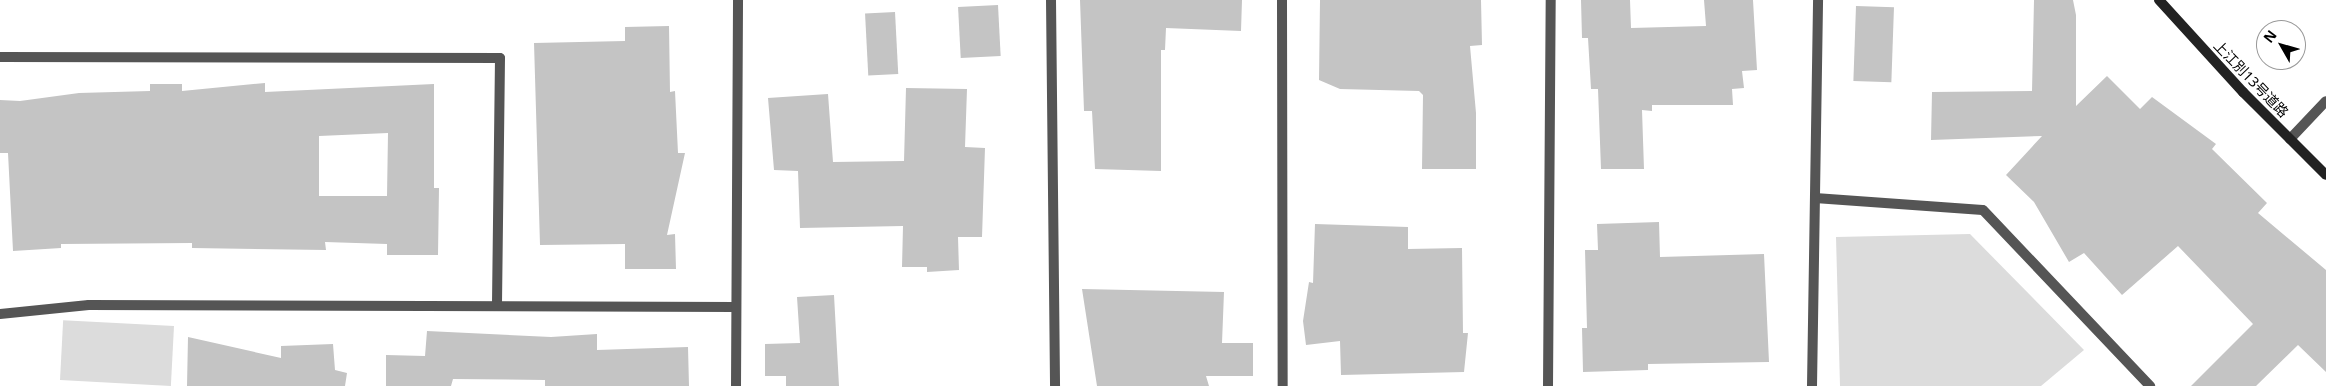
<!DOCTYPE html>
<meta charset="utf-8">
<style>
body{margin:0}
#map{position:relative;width:2326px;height:386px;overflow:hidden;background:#fff;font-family:"Noto Sans","Noto Sans JP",sans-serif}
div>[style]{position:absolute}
.green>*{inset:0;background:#dcdcdc;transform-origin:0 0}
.building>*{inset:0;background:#c4c4c4;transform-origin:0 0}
.street>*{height:10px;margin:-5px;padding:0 5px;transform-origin:5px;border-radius:5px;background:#555}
.secondary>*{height:10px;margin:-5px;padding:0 5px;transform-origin:5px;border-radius:5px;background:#222}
span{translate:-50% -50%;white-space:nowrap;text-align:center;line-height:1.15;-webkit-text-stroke:4px #fff;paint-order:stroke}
.street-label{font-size:14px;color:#000}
.north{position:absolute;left:2256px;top:20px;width:50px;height:50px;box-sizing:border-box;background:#fff;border:1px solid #999;border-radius:50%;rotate:308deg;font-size:14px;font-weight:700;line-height:20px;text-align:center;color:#000}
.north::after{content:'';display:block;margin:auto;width:18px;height:22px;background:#000;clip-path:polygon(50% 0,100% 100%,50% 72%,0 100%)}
</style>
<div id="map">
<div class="green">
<div style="clip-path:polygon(1970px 234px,2084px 350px,2041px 386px,1840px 386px,1836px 237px)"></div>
<div style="left:174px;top:326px;width:60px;height:111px;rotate:93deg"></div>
</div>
<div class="building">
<div style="clip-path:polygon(1080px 0,1242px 0,1241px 31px,1166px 28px,1165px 50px,1161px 50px,1161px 171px,1095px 169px,1092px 111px,1084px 111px)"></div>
<div style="clip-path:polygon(1320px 0,1481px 0,1482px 45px,1470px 46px,1476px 113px,1476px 169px,1422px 169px,1423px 95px,1419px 91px,1340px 89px,1319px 80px)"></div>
<div style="clip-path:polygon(1581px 0,1630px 0,1631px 28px,1706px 26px,1704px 0,1753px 0,1757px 70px,1742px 71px,1744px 88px,1732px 89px,1733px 105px,1652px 105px,1652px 111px,1642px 110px,1644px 169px,1601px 169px,1598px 89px,1591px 89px,1588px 38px,1582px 38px)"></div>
<div style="clip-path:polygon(2034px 0,2073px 0,2076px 15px,2076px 106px,2107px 76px,2140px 109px,2152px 97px,2216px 144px,2212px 149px,2267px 203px,2258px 213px,2326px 270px,2326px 372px,2298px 345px,2256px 386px,2191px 386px,2253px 324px,2178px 246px,2122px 295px,2084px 253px,2069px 262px,2034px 202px,2006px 175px,2042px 136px,1931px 140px,1932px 92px,2032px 91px)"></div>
<div style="left:998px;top:5px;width:51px;height:40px;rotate:87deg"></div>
<div style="left:1856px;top:6px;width:38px;height:75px;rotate:2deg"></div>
<div style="left:895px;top:12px;width:62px;height:30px;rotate:87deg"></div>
<div style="clip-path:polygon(669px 26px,670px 92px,675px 91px,678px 153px,685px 153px,667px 235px,675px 234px,676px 269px,625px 269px,625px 244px,540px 245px,534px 43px,625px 41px,625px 27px)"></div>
<div style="clip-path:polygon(evenodd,265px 83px,265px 92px,434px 84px,434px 188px,439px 188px,438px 255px,387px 255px,387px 244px,325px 242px,326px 250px,192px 248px,192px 243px,61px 244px,61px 248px,13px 251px,8px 153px,0 153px,0 100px,20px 101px,79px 93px,150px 91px,150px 84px,182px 84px,182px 91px,265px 83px,388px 133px,387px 196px,319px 196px,319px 136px,388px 133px)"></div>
<div style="clip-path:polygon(906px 88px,967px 89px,965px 147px,985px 148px,982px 237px,958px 237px,959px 270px,927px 272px,927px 267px,902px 267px,903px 226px,800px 228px,798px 171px,774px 170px,768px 98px,828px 94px,833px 162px,904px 161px)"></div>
<div style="clip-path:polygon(1659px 222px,1660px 257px,1764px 254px,1769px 362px,1648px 364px,1648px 370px,1583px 372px,1582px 328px,1587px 328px,1585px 250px,1598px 250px,1597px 224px)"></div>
<div style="clip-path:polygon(1315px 224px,1408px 227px,1408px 249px,1462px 248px,1463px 333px,1468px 333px,1464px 372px,1341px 375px,1340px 341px,1306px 345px,1303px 321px,1309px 282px,1313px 283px)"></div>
<div style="clip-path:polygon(1082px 289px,1224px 292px,1222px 343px,1253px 343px,1253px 376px,1206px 376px,1209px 386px,1097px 386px)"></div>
<div style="clip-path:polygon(834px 295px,839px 386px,786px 386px,786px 376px,765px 376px,765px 344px,800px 343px,797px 297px)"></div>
<div style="clip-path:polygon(427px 331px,551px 337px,597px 334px,597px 350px,688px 347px,689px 386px,545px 386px,545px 380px,453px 379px,451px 386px,386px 386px,386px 355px,425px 356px)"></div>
<div style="clip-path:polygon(188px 337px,281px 358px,281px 346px,333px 344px,335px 370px,347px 373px,345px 386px,187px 386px)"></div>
</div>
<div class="street">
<div style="left:1051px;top:0;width:386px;rotate:89.4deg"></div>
<div style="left:1282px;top:0;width:386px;rotate:89.9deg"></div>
<div style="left:0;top:57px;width:500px;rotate:0.11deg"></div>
<div style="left:500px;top:58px;width:248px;rotate:90.7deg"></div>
<div style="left:2290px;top:139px;width:52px;rotate:-46.5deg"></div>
<div style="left:1815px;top:198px;width:168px;rotate:4.1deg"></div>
<div style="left:1983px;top:210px;width:243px;rotate:46.5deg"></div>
<div style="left:0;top:314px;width:89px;rotate:-5.8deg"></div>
<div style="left:89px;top:305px;width:646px;rotate:0.18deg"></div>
<div style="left:736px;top:386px;width:386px;rotate:-89.7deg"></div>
<div style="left:1548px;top:386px;width:386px;rotate:-89.6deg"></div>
<div style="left:1812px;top:386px;width:386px;rotate:-89.1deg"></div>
</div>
<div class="secondary">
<div style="left:2159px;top:0;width:125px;rotate:47.6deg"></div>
<div style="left:2243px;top:92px;width:117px;rotate:45deg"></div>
</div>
<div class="street-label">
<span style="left:2251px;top:79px;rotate:46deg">上江別13号道路</span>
</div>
<div class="north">N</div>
</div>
